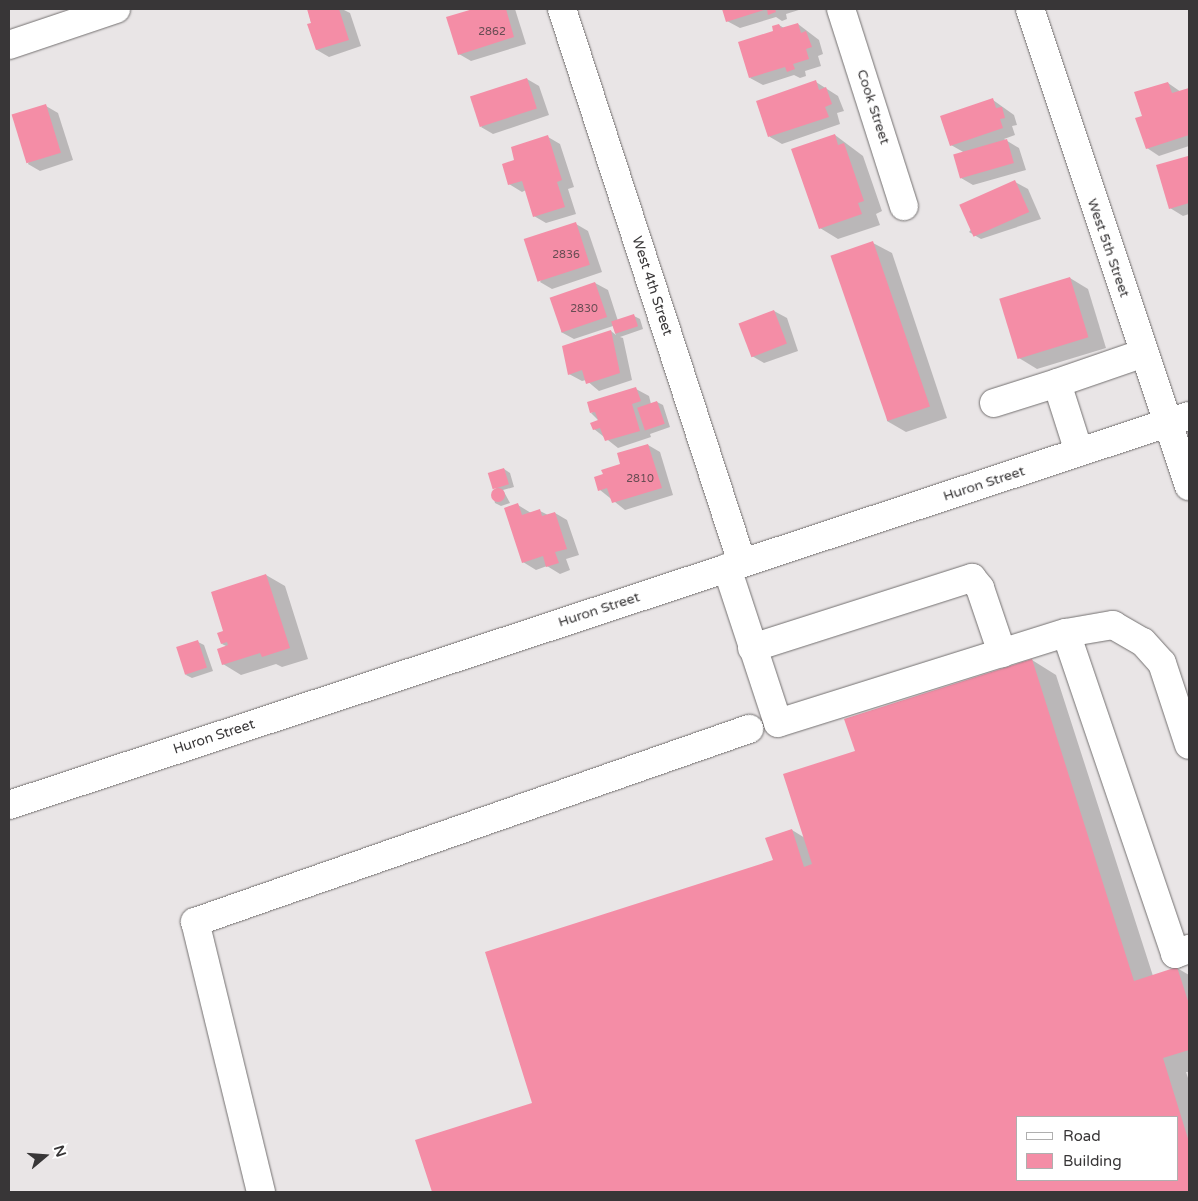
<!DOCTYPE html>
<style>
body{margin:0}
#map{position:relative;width:1198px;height:1201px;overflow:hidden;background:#e9e5e6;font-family:"Varela Round",sans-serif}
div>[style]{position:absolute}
.shadow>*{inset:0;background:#0003}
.building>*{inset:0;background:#f48da6;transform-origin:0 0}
.round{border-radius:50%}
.roads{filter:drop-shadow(0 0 1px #737070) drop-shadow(0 0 1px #737070)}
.minor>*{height:28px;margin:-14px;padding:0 14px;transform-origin:14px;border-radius:14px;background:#fff}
span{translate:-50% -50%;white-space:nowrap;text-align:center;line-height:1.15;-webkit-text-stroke:5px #fff;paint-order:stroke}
.number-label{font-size:11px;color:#674c53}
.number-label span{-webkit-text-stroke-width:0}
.street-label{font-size:14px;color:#383637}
.frame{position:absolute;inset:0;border:10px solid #383637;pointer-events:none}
.legend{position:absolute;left:1016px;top:1116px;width:162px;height:65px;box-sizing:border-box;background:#fff;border:1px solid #afafaf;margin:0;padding:6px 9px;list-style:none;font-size:15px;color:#383637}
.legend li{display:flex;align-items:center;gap:10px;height:25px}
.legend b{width:25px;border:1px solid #afafaf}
.north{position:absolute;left:20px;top:1131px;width:50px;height:50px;-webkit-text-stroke:4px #fff;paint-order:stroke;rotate:72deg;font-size:14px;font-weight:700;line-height:20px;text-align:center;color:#383637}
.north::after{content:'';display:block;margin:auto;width:18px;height:22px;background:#383637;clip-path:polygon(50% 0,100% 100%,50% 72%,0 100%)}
</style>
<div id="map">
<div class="shadow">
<div style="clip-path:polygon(308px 9px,342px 9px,350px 13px,361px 46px,329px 57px,317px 50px)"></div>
<div style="clip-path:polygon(477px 9px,515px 9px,526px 44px,471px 61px,459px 54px,448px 18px)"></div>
<div style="clip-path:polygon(723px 9px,802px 9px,786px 14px,787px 19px,782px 21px,776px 17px,740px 28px,727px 21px)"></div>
<div style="clip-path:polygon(798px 24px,819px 40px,823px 54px,818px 56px,821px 66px,805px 71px,806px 76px,800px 78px,794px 75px,763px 85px,750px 78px,779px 25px,784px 28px)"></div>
<div style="clip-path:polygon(527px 79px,539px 86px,549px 115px,493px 134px,481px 127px)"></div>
<div style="clip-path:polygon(816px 82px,838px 96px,844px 111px,837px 113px,840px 124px,782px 144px,770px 137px,758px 102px)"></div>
<div style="clip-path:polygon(1168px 83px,1181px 92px,1189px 89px,1189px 146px,1159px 156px,1147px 148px)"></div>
<div style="clip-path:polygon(993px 100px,1014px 115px,1017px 125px,1012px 126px,1015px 135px,1004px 139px,1019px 148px,1026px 170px,973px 185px,961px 178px,965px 153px,951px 145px)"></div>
<div style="clip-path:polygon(46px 106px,58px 113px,73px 160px,40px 171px,28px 164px)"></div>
<div style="clip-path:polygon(835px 135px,863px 156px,882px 211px,876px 214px,880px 225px,838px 239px,820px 228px)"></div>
<div style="clip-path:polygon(548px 137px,560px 144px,574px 187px,568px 189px,576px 214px,546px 223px,534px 216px,526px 190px,522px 192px,509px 184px,516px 160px)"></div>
<div style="clip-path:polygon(1187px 157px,1189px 214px,1183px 216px,1170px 208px)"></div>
<div style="clip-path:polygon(1015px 182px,1028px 189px,1041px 219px,981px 239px,969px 232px)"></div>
<div style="clip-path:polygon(576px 224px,588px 231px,602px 272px,552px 289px,540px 282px)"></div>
<div style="clip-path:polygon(873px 243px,892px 253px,947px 418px,906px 432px,887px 421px)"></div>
<div style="clip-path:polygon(1070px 278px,1088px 289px,1106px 348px,1037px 369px,1019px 358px)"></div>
<div style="clip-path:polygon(595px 283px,608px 290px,618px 321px,634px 316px,640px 319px,643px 329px,620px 337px,623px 338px,632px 380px,599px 391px,586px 380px,582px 381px,569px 374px,611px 331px,616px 335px,613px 326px,574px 339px,561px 332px)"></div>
<div style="clip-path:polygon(774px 311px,787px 318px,798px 351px,764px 363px,752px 356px)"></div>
<div style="clip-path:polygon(636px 389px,649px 396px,651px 404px,657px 402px,663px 405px,670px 427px,650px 434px,651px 437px,618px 448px,594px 429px,599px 421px,591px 413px)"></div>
<div style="clip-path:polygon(648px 445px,660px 452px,673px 495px,625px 510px,600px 490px,622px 465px)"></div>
<div style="clip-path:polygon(504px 469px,510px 473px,514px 487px,503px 490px,510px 503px,501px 506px,495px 503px,492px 492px,498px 490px,494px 487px)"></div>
<div style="clip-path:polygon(518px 505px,531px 513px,540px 511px,548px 515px,555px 513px,567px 520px,579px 555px,566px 559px,570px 570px,560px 574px,547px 566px,536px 570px,523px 562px)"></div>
<div style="clip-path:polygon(266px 575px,285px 586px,308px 659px,282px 667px,276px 664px,241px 675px,223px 664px,228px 647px,222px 644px,225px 632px)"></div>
<div style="clip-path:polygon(198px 642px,204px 645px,213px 671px,192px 678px,186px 675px)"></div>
<div style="clip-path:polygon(evenodd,1032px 660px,1056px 675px,1153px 976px,1177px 968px,1189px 975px,1189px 1072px,1186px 1072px,1189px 1081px,1189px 1192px,433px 1192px,417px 1141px,534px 1104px,774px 861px,792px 830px,805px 838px,857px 752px,1032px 660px,1017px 1117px,1177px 1117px,1177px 1180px,1017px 1180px,1017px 1117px)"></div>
</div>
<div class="building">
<div style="clip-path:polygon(307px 9px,339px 9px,349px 40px,316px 50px,307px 24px,311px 23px)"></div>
<div style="clip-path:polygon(473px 9px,506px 9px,514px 37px,458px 55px,446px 17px)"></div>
<div style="clip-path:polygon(722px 9px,775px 9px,776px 12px,768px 15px,767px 9px,726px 22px)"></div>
<div style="clip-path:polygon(798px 23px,801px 33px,806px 31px,812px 47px,806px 49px,809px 59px,793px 64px,795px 69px,787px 72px,785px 67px,749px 78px,738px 42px,773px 31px,772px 26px,779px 24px,781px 28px)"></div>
<div style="left:527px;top:78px;width:32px;height:60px;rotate:72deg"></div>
<div style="clip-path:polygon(816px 80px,819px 90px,826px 87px,832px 104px,825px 107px,829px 117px,768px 137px,756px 101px)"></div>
<div style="clip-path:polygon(1168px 82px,1172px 93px,1189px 88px,1189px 135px,1146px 149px,1135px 118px,1142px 116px,1134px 92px)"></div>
<div style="clip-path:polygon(993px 98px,996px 108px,1002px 107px,1005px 118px,1000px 119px,1003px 128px,950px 146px,940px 116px)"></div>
<div style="left:46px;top:104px;width:51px;height:36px;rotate:73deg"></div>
<div style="clip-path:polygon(835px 134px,838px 145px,844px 143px,864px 201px,858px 203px,862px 214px,819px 229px,791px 149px)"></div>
<div style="clip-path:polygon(548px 135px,562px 180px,557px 182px,565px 207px,533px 217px,522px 181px,508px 185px,502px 164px,514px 160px,511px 147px)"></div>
<div style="left:1007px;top:139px;width:25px;height:56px;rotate:74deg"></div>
<div style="clip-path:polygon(1188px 156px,1189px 203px,1169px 209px,1156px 165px)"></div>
<div style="left:1015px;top:180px;width:35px;height:61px;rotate:66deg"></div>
<div style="left:576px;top:222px;width:45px;height:55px;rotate:72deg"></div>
<div style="left:873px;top:241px;width:175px;height:45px;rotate:71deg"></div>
<div style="left:1070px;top:277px;width:63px;height:74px;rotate:73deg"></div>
<div style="left:595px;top:282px;width:37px;height:48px;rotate:71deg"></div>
<div style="left:774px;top:310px;width:36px;height:38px;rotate:69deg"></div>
<div style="left:634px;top:314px;width:13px;height:24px;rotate:72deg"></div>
<div style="clip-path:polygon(611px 330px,620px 373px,586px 384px,582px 370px,568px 375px,562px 346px)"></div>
<div style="clip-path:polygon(636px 387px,641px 401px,632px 404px,640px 431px,605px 441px,600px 428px,593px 430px,590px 423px,598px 420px,595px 412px,590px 413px,587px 402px)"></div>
<div style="left:657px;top:401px;width:24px;height:21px;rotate:71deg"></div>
<div style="clip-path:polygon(648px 444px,662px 488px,612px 503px,607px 488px,598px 491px,594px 477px,603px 474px,601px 470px,620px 464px,617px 453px)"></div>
<div style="left:504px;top:468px;width:17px;height:17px;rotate:73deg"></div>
<div class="round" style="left:491px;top:488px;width:14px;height:14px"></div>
<div style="clip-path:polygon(518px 503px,522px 515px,540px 509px,542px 516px,555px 512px,567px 549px,555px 552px,559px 563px,546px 567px,543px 556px,522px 563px,504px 508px)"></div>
<div style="clip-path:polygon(266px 574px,290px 648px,262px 657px,260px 653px,222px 665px,217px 649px,228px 645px,227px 642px,221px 644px,217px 633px,223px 631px,211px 592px)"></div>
<div style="left:198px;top:640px;width:29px;height:23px;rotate:72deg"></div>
<div style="clip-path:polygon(evenodd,1032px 659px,1134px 981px,1177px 967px,1189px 1004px,1189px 1050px,1163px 1058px,1189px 1142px,1189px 1192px,432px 1192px,415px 1140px,532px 1103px,485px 952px,773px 860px,765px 838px,792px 829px,804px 867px,812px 864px,783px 774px,855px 751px,844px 719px,1032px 659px,1017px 1117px,1177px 1117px,1177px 1180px,1017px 1180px,1017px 1117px)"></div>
</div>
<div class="roads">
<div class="minor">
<div style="left:562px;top:9px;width:583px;rotate:72deg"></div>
<div style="left:841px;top:9px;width:207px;rotate:72.3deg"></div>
<div style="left:1030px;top:9px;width:503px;rotate:71.57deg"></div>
<div style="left:9px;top:45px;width:113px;rotate:-18.6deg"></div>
<div style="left:994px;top:403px;width:66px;rotate:-17.6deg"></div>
<div style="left:1079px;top:452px;width:72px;rotate:-107.7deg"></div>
<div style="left:1057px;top:383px;width:92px;rotate:-19deg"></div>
<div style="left:727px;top:568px;width:163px;rotate:71.8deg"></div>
<div style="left:778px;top:723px;width:302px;rotate:-17.4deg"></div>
<div style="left:1066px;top:633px;width:48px;rotate:-9.7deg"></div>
<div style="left:1113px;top:625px;width:34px;rotate:30deg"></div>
<div style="left:1143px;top:642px;width:28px;rotate:48deg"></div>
<div style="left:1162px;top:663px;width:86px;rotate:71.8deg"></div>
<div style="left:1066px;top:633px;width:339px;rotate:71.2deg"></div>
<div style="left:1175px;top:954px;width:15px;rotate:-20deg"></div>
<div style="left:752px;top:648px;width:231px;rotate:-17.7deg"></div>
<div style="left:972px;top:578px;width:13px;rotate:51deg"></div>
<div style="left:980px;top:588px;width:69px;rotate:71.3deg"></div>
<div style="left:9px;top:805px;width:1242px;rotate:-18.25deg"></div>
<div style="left:261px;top:1192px;width:278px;rotate:-103.7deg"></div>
<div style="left:195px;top:922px;width:587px;rotate:-19.21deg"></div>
</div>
</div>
<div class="number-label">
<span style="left:492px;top:32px">2862</span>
<span style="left:566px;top:255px">2836</span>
<span style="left:584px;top:309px">2830</span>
<span style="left:640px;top:479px">2810</span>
</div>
<div class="street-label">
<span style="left:873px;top:107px;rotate:72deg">Cook Street</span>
<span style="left:1108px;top:248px;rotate:71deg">West 5th Street</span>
<span style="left:652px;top:286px;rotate:72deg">West 4th Street</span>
<span style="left:984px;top:484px;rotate:-18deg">Huron Street</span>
<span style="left:599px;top:610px;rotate:-18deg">Huron Street</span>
<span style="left:214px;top:737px;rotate:-18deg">Huron Street</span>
</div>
<div class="frame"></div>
<ul class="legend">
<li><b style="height:6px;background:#fff"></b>Road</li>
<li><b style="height:14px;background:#f48da6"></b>Building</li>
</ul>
<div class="north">N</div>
</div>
